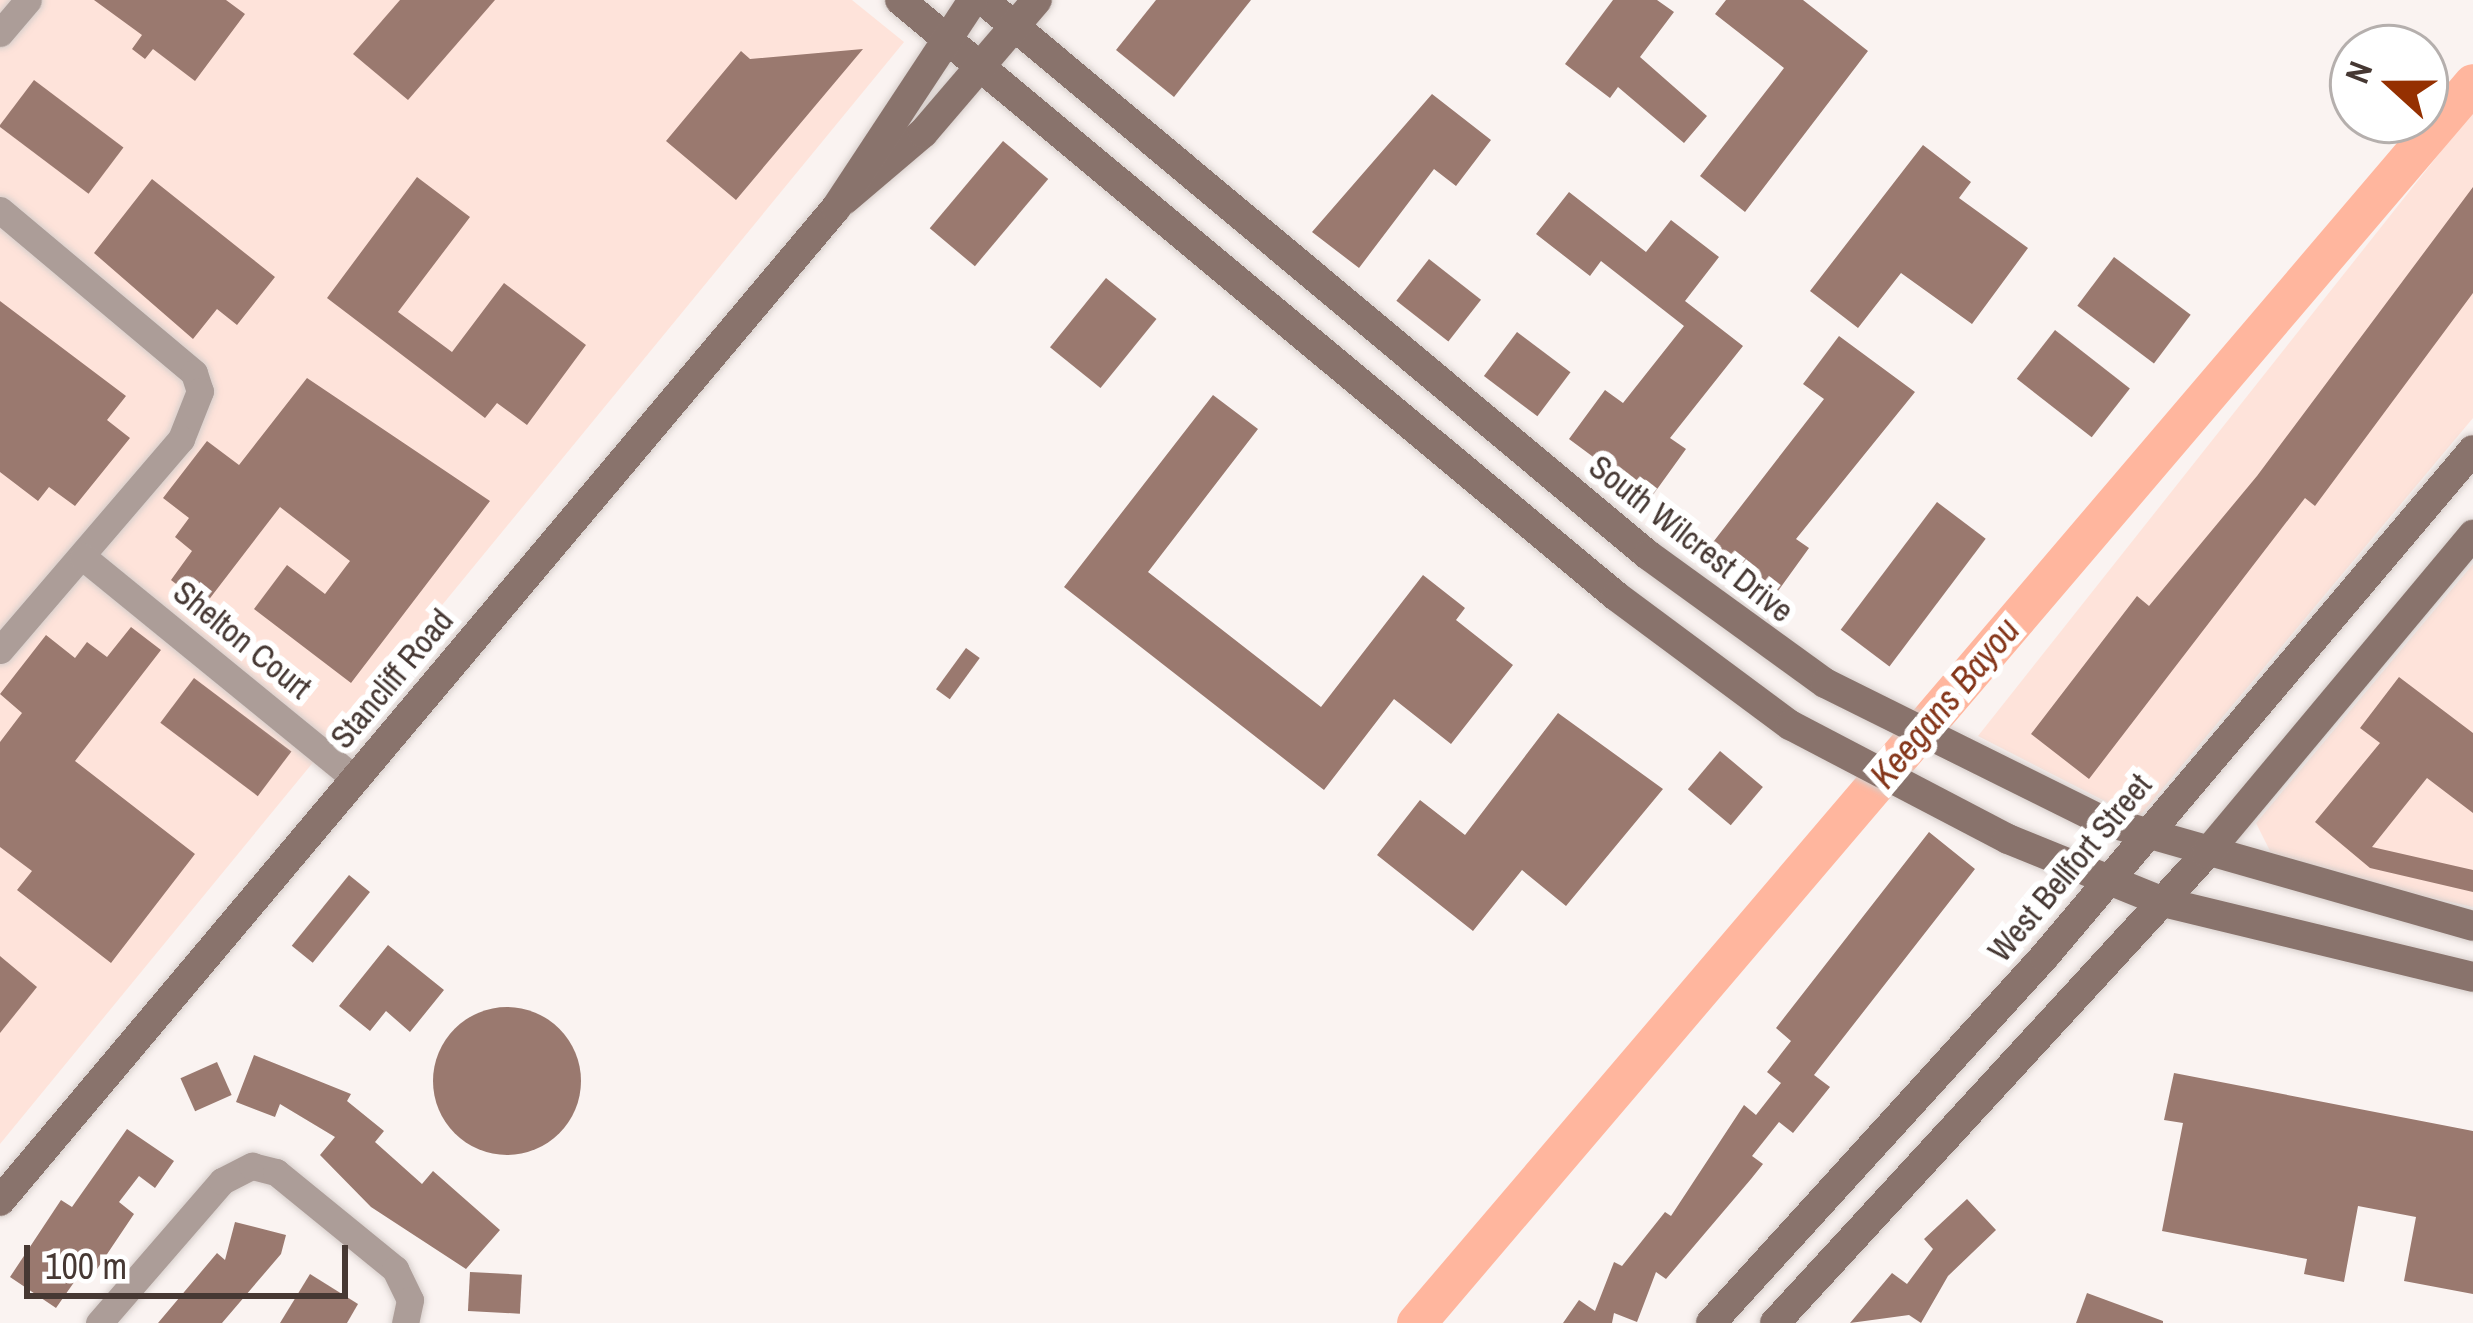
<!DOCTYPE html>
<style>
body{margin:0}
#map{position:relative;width:2473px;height:1323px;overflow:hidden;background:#faf3f1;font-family:"Archivo Narrow",sans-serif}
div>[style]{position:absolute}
.built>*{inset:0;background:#fee3da}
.river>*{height:39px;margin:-19.5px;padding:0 19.5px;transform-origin:19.5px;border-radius:19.5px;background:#ffb69e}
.building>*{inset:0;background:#9a796f;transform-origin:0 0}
.round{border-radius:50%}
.roads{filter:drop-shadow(0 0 3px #d6cecb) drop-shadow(0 0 3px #d6cecb)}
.street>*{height:27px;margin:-13.5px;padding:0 13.5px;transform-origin:13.5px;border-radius:13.5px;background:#ac9d98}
.secondary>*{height:30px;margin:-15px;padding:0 15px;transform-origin:15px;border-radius:15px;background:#89736c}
span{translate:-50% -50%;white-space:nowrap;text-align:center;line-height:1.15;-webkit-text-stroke:12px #fff;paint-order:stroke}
.street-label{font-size:33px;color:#463833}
.water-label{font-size:36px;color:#85361a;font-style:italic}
.north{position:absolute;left:2329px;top:24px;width:120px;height:120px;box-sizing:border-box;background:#fff;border:3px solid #b5afad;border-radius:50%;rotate:291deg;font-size:33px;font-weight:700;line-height:48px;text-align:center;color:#463833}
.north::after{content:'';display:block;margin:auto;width:42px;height:54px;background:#953001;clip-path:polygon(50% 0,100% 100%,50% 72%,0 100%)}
.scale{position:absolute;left:24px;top:1245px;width:324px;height:54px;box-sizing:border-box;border:6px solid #463833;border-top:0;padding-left:15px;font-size:36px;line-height:42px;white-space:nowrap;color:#463833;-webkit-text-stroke:9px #fff;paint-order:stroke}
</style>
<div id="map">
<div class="built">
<div style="clip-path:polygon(0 0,852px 0,904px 42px,0 1144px)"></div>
<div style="clip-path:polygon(2473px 111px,2473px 418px,2138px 818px,1978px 736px)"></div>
<div style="clip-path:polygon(2473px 564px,2473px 907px,2276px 863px,2256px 823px)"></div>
</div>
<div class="river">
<div style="left:1416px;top:1323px;width:1629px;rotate:-49.56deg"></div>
</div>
<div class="building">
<div style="clip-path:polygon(94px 0,226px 0,245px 14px,195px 81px,153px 49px,145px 59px,132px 49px,142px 35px)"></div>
<div style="clip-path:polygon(400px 0,495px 0,408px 100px,353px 54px)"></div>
<div style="clip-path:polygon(1156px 0,1251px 0,1174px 97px,1116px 50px)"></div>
<div style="clip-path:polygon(1613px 0,1657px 0,1674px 12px,1640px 57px,1707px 116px,1684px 143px,1618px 87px,1610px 98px,1565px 64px)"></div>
<div style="clip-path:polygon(1726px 0,1803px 0,1868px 51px,1745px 212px,1700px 176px,1784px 68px,1715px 14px)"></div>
<div style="clip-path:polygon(863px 49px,736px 200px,666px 141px,741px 51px,750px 59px)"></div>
<div style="left:34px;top:80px;width:112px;height:58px;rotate:37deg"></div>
<div style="clip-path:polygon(1432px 94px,1491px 140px,1456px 186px,1434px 169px,1359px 268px,1312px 232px)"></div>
<div style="left:1003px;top:141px;width:59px;height:114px;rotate:40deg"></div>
<div style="clip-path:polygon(1923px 145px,1971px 182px,1959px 198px,2028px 248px,1972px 324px,1901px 273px,1858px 328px,1810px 291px)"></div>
<div style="clip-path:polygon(417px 177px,470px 217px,398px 312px,452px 352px,504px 283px,586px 345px,527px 425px,497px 403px,485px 418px,327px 298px)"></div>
<div style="clip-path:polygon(152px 179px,275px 277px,237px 325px,217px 309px,193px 339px,94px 253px)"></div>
<div style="clip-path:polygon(2473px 187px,2473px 293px,2315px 506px,2305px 498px,2089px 779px,2031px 734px,2137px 596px,2149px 606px,2257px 476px)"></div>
<div style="clip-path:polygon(1569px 192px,1646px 252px,1671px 220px,1719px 257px,1685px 301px,1743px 346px,1670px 438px,1686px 449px,1650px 499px,1569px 439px,1605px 390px,1623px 403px,1684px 326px,1601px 261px,1590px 276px,1536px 234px)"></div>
<div style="left:2114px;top:257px;width:96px;height:61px;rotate:37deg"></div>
<div style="left:1429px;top:259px;width:66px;height:53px;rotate:38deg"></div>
<div style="left:1106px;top:278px;width:65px;height:89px;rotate:39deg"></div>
<div style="clip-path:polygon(0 301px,126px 396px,107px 420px,130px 438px,75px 506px,49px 487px,38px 501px,0 472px)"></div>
<div style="left:2055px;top:330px;width:95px;height:62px;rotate:38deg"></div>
<div style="left:1517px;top:332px;width:67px;height:55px;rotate:37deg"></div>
<div style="clip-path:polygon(1839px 336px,1915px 392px,1796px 539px,1809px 548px,1773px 598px,1707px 550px,1824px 399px,1803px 384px)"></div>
<div style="clip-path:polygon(307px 378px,490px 501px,351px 683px,254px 609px,287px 565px,325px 594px,350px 561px,280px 507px,204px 606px,171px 580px,192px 551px,175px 537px,189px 518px,163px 498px,207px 441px,239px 465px)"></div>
<div style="clip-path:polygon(1213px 395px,1258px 429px,1148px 572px,1321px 707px,1423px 575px,1465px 608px,1456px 620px,1513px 665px,1451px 744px,1394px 699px,1324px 790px,1064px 587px)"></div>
<div style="left:1937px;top:502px;width:61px;height:160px;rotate:37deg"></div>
<div style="clip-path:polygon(131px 627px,161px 650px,75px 761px,195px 854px,111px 963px,17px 890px,32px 871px,0 847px,0 742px,22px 713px,0 694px,46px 635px,75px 658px,87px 642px,107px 657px)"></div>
<div style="left:966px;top:648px;width:17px;height:51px;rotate:36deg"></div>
<div style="clip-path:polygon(2399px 677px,2473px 733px,2473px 813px,2427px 778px,2372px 847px,2473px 870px,2473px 892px,2370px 868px,2315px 822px,2380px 743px,2360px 728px)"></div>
<div style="left:194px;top:678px;width:122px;height:56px;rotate:37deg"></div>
<div style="clip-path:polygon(1558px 713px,1663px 789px,1566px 906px,1522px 870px,1473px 931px,1377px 855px,1420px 800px,1465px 835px)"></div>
<div style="left:1720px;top:751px;width:56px;height:50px;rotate:40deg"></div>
<div style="clip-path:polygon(1929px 832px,1975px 869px,1814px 1075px,1830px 1087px,1793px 1133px,1779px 1122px,1752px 1156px,1763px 1164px,1751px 1179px,1666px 1279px,1656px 1272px,1637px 1322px,1614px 1313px,1612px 1323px,1563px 1323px,1579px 1300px,1595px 1311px,1614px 1262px,1622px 1266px,1665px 1212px,1671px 1216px,1744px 1105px,1756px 1115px,1781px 1083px,1767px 1072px,1791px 1041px,1776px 1028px)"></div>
<div style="left:349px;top:875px;width:27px;height:91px;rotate:39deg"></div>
<div style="clip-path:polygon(388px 945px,444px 990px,410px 1032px,386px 1011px,370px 1031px,339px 1006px)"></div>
<div style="clip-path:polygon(0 956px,37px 987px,0 1033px)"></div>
<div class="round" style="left:433px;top:1007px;width:148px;height:148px"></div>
<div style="clip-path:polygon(254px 1055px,351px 1094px,347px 1101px,384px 1131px,375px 1142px,422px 1184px,433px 1171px,500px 1230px,466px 1269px,371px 1207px,320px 1155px,335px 1137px,280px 1104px,275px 1117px,236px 1102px)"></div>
<div style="left:217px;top:1062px;width:36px;height:40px;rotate:66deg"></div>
<div style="clip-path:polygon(2174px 1073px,2473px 1131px,2473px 1294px,2404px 1281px,2416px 1217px,2358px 1206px,2344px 1282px,2304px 1274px,2307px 1259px,2162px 1231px,2183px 1123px,2164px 1120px)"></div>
<div style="clip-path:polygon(127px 1129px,174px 1161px,155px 1188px,139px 1176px,119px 1202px,134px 1214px,93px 1275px,84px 1268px,56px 1308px,10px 1277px,61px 1200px,72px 1207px)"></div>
<div style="clip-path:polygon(1967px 1199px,1996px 1230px,1948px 1276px,1921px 1323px,1909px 1315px,1850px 1323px,1892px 1273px,1907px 1284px,1933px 1249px,1924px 1239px)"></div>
<div style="clip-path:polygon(235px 1222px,286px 1235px,281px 1254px,222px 1323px,158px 1323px,217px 1253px,225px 1260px)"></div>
<div style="left:470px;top:1272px;width:52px;height:39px;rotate:3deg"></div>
<div style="clip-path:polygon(310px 1274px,358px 1304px,347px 1323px,280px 1323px)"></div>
<div style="clip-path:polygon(2087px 1293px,2163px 1321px,2163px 1323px,2076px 1323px)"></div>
</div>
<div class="roads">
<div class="street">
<div style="left:0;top:33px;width:43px;rotate:-49.7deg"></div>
<div style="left:0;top:210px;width:253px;rotate:40deg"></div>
<div style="left:194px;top:373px;width:19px;rotate:72deg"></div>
<div style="left:200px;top:391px;width:52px;rotate:111.6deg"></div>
<div style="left:181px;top:439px;width:278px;rotate:130.6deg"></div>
<div style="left:83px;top:557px;width:351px;rotate:39.2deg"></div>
<div style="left:99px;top:1323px;width:188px;rotate:-49.1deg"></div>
<div style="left:222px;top:1181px;width:34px;rotate:-27deg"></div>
<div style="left:252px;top:1166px;width:25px;rotate:14deg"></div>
<div style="left:276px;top:1172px;width:154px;rotate:39.2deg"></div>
<div style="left:395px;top:1269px;width:34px;rotate:64deg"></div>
<div style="left:410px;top:1300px;width:24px;rotate:102deg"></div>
</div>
<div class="secondary">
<div style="left:900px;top:0;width:932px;rotate:39.77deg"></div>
<div style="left:1616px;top:596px;width:217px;rotate:36.6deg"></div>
<div style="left:1790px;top:725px;width:246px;rotate:27.6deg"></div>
<div style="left:2008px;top:839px;width:167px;rotate:22.1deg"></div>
<div style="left:2163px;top:902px;width:319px;rotate:13.6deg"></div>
<div style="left:983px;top:0;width:866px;rotate:39.85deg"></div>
<div style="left:1648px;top:555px;width:218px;rotate:35.9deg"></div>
<div style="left:1825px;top:683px;width:308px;rotate:26.4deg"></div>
<div style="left:2101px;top:820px;width:387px;rotate:15.9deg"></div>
<div style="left:844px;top:200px;width:104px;rotate:-40.3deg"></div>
<div style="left:923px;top:133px;width:175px;rotate:-49.4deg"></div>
<div style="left:0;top:1201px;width:1298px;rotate:-49.91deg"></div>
<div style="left:836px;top:208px;width:249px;rotate:-56.6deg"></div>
<div style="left:1711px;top:1323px;width:495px;rotate:-47.7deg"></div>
<div style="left:2044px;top:957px;width:664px;rotate:-49.76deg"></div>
<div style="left:1775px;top:1323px;width:638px;rotate:-47.41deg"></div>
<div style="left:2207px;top:853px;width:415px;rotate:-50.1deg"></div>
</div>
</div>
<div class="street-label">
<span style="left:1691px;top:539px;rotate:38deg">South Wilcrest Drive</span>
<span style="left:242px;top:640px;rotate:39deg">Shelton Court</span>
<span style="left:392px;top:679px;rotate:-50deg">Stancliff Road</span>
<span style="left:2070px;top:868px;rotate:-50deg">West Bellfort Street</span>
</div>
<div class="water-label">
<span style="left:1945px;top:703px;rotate:-50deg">Keegans Bayou</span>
</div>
<div class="north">N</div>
<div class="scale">100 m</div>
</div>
